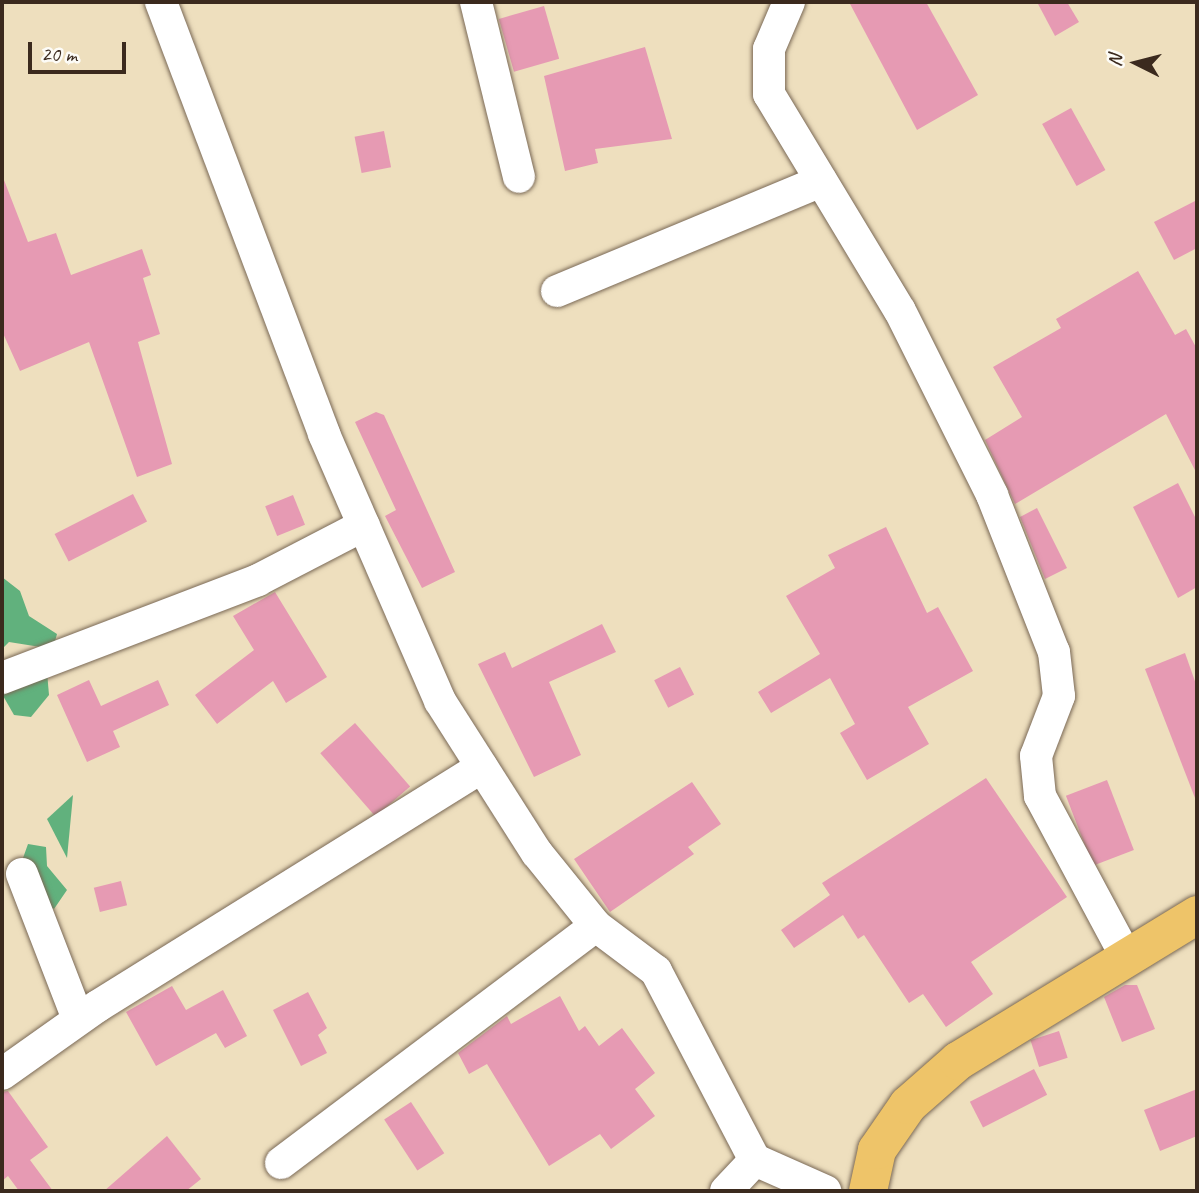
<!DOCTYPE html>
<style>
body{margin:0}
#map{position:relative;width:1199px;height:1193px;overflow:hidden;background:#eedfbe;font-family:Caveat,sans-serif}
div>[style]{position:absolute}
.forest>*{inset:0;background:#61b17d}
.building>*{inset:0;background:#e69ab3;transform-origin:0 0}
.roads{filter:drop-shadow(0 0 2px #7a6956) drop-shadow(0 0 2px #7a6956)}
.street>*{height:32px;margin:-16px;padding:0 16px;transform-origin:16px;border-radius:16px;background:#fff}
.highway>*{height:38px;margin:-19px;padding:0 19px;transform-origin:19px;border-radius:19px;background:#eec469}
span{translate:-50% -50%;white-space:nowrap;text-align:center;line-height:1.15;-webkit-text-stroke:7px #fdfcf7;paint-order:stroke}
.frame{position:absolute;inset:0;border:4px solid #3b2a1e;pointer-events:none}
.north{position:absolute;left:1101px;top:28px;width:70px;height:70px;-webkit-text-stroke:5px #fdfcf7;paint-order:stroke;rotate:276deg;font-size:19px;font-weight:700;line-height:28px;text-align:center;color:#3b2a1e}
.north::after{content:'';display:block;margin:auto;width:24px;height:32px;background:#3b2a1e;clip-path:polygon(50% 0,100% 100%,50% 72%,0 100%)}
.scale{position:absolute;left:28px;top:42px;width:98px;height:32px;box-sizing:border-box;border:4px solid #3b2a1e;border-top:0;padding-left:9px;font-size:21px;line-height:24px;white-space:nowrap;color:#3b2a1e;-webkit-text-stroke:5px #fdfcf7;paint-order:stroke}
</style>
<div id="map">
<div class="forest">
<div style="clip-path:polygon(2px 577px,20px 591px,29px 616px,57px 634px,53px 649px,9px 642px,2px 649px)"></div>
<div style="clip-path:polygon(47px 672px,49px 695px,31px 717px,14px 715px,2px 694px,2px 678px)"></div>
<div style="clip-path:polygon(73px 795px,67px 858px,47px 819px)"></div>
<div style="clip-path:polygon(28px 844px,46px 847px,47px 866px,67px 890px,54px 909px,38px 898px,23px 858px)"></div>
</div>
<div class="building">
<div style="clip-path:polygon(849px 2px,926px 2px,978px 95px,917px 130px)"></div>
<div style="clip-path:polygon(1037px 2px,1067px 2px,1079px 22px,1055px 36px)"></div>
<div style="left:544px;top:6px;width:55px;height:47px;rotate:74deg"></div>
<div style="clip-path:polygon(645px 47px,672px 139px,595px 149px,598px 163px,565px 171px,544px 76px)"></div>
<div style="left:1071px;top:108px;width:71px;height:33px;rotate:61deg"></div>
<div style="left:384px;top:131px;width:37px;height:30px;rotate:79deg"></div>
<div style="clip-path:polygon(4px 180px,28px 242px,56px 233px,71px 275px,142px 249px,151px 275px,143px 278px,160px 334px,138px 342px,172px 464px,137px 477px,89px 342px,20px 371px,2px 331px)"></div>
<div style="clip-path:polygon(1197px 200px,1197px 248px,1174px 260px,1154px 222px)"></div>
<div style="clip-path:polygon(1138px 271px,1175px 335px,1186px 329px,1197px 349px,1197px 474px,1166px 414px,1015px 504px,985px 440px,1022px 417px,993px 367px,1061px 328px,1056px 319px)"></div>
<div style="clip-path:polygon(376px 412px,384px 415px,455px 572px,422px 588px,385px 516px,396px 510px,355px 422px)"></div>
<div style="clip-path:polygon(1178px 483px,1197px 521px,1197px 587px,1178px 598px,1133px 507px)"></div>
<div style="left:133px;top:494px;width:31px;height:88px;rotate:63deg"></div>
<div style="left:293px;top:495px;width:32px;height:30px;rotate:68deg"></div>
<div style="clip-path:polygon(1037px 508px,1067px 568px,1045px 579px,1020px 517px)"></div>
<div style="clip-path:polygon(886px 527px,927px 613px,938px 607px,973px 671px,908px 707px,929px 744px,867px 780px,840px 733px,855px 724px,830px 678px,771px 713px,758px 692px,820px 654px,786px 596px,835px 568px,828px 555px)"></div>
<div style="clip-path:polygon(275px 592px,327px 677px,286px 703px,273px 681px,217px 724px,195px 695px,254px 650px,233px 616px)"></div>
<div style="clip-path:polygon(602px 624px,616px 652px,549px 682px,581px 755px,534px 777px,478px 664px,505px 652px,512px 668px)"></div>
<div style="clip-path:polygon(1185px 653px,1197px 687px,1195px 798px,1145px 669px)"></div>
<div style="left:680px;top:667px;width:31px;height:29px;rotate:63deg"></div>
<div style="clip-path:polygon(89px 680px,101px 706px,158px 680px,169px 705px,113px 731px,120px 747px,87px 762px,57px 695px)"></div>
<div style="left:355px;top:723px;width:84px;height:46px;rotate:49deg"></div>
<div style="clip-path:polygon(986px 778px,1067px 897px,971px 962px,993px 994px,946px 1027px,923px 994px,909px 1003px,864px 935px,858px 939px,843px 915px,794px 948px,781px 930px,830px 895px,822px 883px)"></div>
<div style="left:1107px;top:780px;width:75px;height:44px;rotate:69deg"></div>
<div style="clip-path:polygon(692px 782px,721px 824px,688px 847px,694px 854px,610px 912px,574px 859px)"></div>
<div style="left:121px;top:881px;width:25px;height:28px;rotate:76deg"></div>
<div style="clip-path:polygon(1125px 985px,1137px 985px,1155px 1029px,1122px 1042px,1104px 997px)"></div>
<div style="clip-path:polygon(172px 986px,186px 1010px,223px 990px,247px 1036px,225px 1048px,216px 1033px,156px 1066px,126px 1012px)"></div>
<div style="clip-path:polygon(308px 992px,327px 1028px,318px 1035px,327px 1053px,301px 1066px,273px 1010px)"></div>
<div style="clip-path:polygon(560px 996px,579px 1031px,585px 1026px,599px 1046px,622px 1028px,655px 1073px,635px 1089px,655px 1116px,611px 1149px,600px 1134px,549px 1166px,487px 1064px,469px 1074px,458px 1053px,507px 1016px,511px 1024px)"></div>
<div style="left:1059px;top:1031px;width:28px;height:30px;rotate:72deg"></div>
<div style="left:1034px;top:1069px;width:29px;height:72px;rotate:63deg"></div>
<div style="clip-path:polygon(1197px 1089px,1197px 1136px,1160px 1151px,1144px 1110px)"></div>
<div style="clip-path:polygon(8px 1091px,48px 1147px,30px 1160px,53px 1191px,19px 1191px,8px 1176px,2px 1181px,2px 1092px)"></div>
<div style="left:411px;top:1102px;width:61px;height:32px;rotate:57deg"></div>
<div style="clip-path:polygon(167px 1136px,201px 1179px,186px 1191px,104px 1191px)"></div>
</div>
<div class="roads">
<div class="street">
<div style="left:161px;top:2px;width:462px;rotate:69.3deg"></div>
<div style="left:324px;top:434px;width:291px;rotate:66.5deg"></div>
<div style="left:440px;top:701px;width:180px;rotate:57.5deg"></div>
<div style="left:537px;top:853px;width:94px;rotate:51.1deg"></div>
<div style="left:596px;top:926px;width:75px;rotate:36.9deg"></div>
<div style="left:656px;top:971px;width:213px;rotate:62.4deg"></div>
<div style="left:755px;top:1160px;width:77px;rotate:23.9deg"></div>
<div style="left:476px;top:2px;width:180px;rotate:76.2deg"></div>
<div style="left:789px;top:2px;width:51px;rotate:113.1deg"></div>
<div style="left:769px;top:49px;width:45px;rotate:90deg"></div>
<div style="left:769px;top:94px;width:253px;rotate:58.9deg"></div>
<div style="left:900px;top:311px;width:206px;rotate:63.4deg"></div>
<div style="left:992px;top:495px;width:169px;rotate:68.5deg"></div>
<div style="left:1054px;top:652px;width:44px;rotate:83.5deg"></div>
<div style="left:1059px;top:696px;width:64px;rotate:111deg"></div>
<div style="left:1036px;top:756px;width:40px;rotate:84.3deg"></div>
<div style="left:1040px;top:796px;width:184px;rotate:61.8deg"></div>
<div style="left:557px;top:291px;width:286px;rotate:-22.6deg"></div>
<div style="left:2px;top:678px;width:274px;rotate:-20.9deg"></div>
<div style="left:258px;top:580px;width:119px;rotate:-27.4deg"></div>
<div style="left:22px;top:874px;width:155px;rotate:68.9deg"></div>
<div style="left:2px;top:1074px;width:118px;rotate:-35.3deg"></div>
<div style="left:98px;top:1006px;width:452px;rotate:-31.9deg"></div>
<div style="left:281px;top:1163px;width:394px;rotate:-37deg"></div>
<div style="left:726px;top:1191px;width:42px;rotate:-46.9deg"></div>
</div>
<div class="highway">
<div style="left:868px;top:1191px;width:42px;rotate:-77.6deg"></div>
<div style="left:877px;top:1150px;width:55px;rotate:-55.4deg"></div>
<div style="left:908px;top:1105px;width:67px;rotate:-41.3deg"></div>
<div style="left:958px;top:1061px;width:280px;rotate:-31.4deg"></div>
</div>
</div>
<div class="frame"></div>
<div class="north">N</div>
<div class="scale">20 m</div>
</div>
